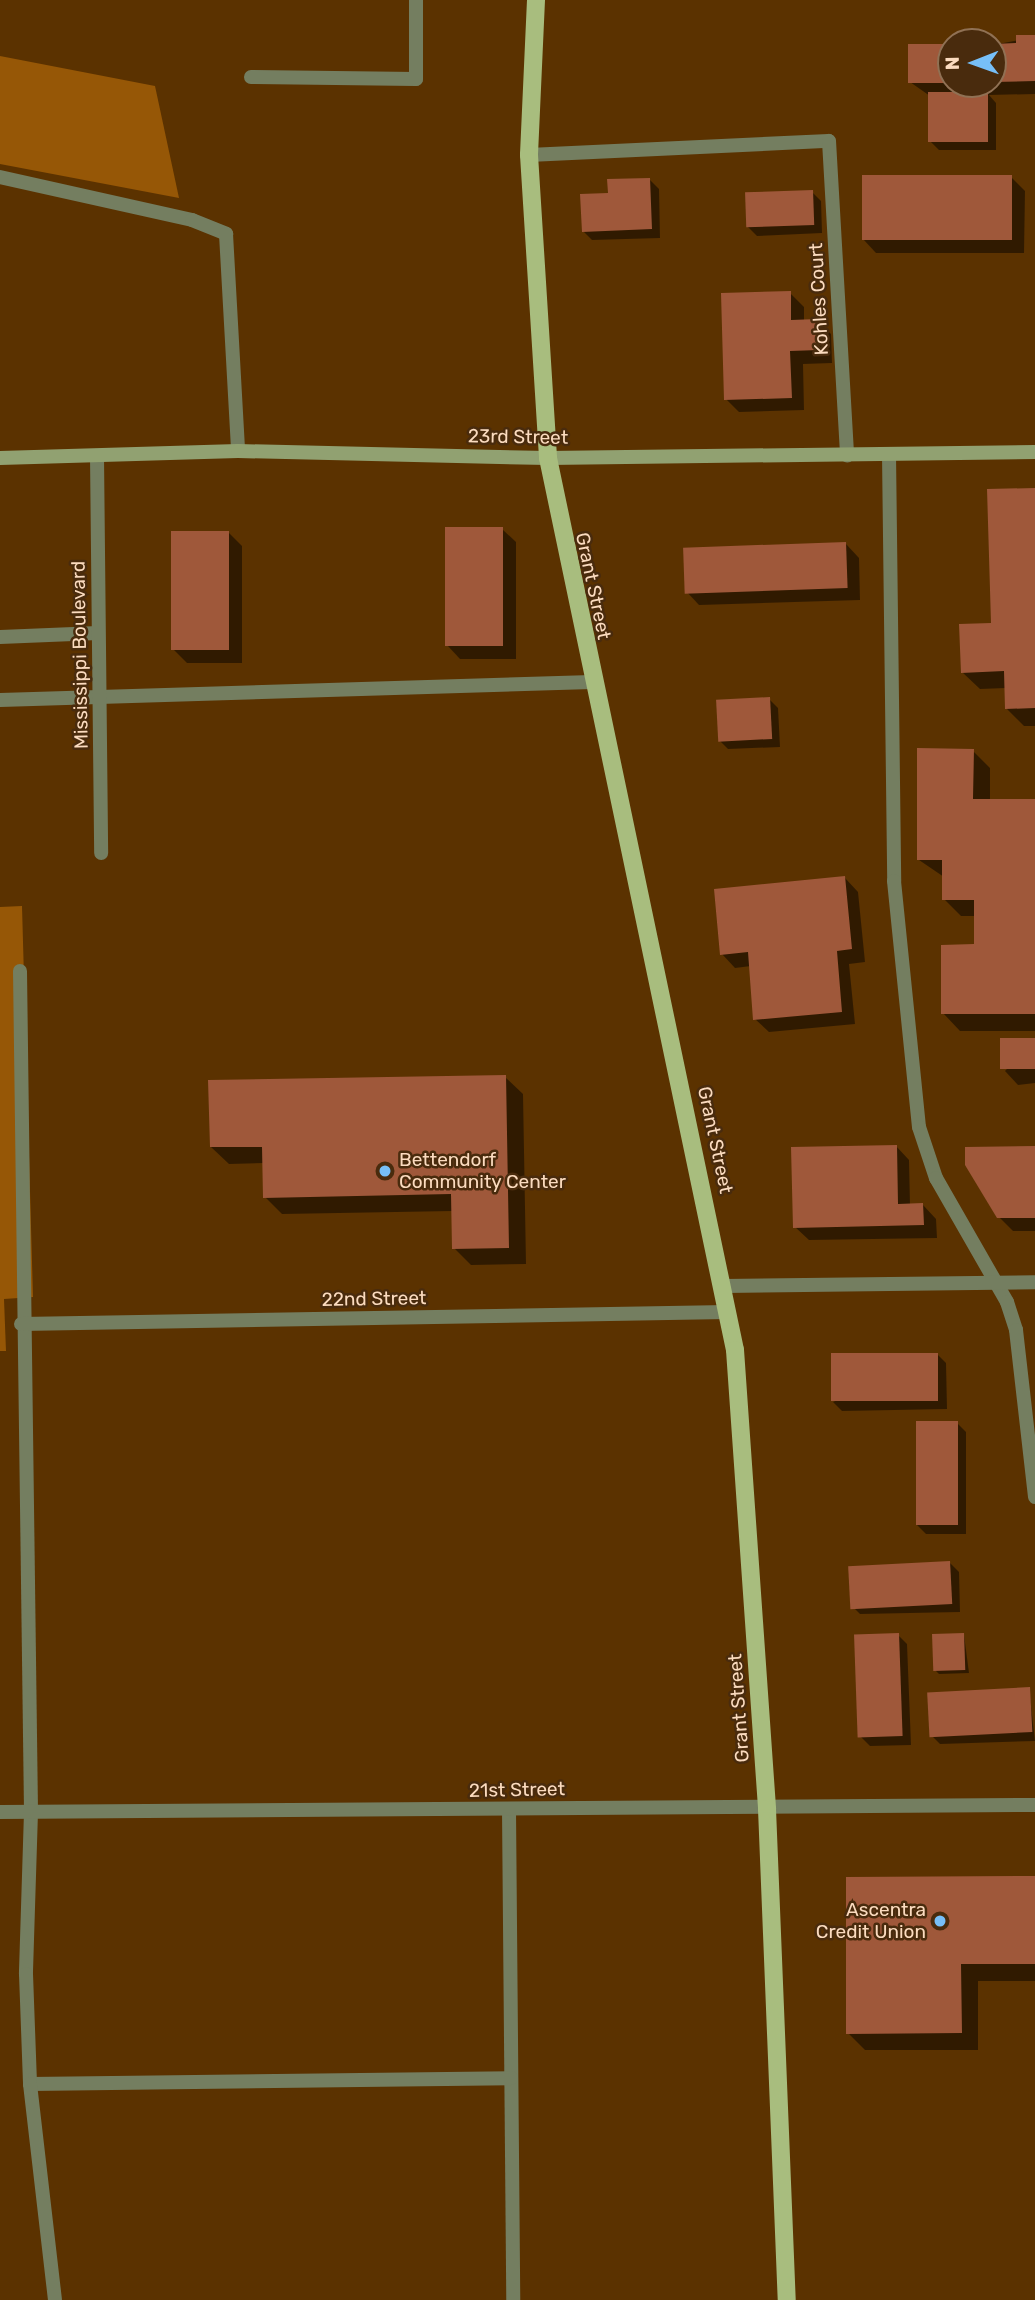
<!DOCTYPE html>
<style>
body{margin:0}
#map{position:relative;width:1035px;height:2300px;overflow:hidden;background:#5b3200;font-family:Rubik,sans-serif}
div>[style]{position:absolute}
.green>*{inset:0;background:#965706}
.shadow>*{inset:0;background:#0007}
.building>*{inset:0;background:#9f583a;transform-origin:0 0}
.lane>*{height:14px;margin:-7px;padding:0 7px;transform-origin:7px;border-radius:7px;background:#747e60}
.street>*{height:14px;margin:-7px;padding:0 7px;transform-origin:7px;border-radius:7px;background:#747e60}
.secondary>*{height:14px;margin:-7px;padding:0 7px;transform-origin:7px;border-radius:7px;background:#91a171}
.primary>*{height:18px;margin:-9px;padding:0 9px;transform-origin:9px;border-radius:9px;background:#a8bd7e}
.dots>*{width:19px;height:19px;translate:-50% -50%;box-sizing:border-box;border:4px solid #492b0d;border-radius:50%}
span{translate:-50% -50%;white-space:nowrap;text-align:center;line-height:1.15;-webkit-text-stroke:5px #492b0d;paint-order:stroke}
.street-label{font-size:19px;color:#fbdbbf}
.poi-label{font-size:19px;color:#fbdbbf}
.left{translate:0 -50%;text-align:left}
.right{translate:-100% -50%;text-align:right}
.north{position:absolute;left:937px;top:28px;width:70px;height:70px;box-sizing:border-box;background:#492b0d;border:2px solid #907154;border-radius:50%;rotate:269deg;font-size:19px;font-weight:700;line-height:28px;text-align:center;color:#fbdbbf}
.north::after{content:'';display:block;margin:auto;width:24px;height:32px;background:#77bff7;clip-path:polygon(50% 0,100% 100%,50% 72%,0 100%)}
</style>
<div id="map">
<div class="green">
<div style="clip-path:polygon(0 56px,155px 86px,179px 198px,0 164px)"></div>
<div style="clip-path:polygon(22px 906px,33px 1297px,4px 1299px,6px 1351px,0 1351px,0 907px)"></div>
</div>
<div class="shadow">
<div style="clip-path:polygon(1035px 37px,1035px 94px,989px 95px,996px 103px,996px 150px,939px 150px,930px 141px,930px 96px,910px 82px,951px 46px,951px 84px,993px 84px,993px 45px)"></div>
<div style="clip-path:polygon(1011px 177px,1025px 191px,1024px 253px,876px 253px,863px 239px)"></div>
<div style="clip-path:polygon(650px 180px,659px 189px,660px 238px,592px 240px,583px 231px,610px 195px)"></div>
<div style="clip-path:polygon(812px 192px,821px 201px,822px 233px,757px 236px,748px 227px)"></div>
<div style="clip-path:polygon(790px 293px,804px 307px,804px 321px,818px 321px,831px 334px,832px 363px,803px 364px,804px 410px,739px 412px,726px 399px)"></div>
<div style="clip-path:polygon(1035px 490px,1035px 726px,1024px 726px,1007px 709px,1006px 688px,980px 689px,962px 672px,993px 625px)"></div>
<div style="clip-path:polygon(502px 529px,516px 542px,516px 659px,460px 659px,447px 645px)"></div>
<div style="clip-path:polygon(228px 532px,242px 546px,242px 663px,187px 663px,173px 649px)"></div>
<div style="clip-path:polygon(846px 544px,859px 558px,860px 600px,699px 605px,686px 591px)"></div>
<div style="clip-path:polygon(769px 699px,778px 708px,780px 747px,728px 749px,719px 740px)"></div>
<div style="clip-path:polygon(973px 751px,990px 768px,990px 801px,1035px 801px,1035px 1031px,960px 1031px,943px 1013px,976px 946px,976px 916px,961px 916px,944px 899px,944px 877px,919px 860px)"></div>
<div style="clip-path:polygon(845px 878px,858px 892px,865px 962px,849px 964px,855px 1024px,769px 1032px,755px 1019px,751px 966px,735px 968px,722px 954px)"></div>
<div style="clip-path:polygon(1035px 1040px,1035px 1083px,1018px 1085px,1005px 1071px)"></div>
<div style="clip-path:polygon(505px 1077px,523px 1094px,526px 1264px,471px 1265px,454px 1248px,453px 1211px,282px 1214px,265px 1197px,264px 1163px,229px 1164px,211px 1147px)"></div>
<div style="clip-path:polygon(896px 1146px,909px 1160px,910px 1205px,923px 1205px,936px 1219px,937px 1238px,809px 1240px,795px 1227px)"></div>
<div style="clip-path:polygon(1035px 1148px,1035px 1231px,1013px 1231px,999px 1217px)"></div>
<div style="clip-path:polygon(937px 1354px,946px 1363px,947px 1409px,842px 1411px,833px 1402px)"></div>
<div style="clip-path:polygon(957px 1423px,966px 1432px,966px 1534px,926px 1534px,917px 1525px)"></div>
<div style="clip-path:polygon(950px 1563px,959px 1572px,960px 1612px,860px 1614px,851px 1605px)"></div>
<div style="clip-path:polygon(898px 1635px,907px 1644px,911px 1745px,870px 1746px,861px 1737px)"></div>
<div style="clip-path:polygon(964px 1635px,969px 1673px,939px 1674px,935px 1670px)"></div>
<div style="clip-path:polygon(1029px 1689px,1035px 1741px,940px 1744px,931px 1735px)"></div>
<div style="clip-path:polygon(1035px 1878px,1035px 1981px,978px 1981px,978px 2050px,865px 2050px,848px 2033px)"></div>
</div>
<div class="building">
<div style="clip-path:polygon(1016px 35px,1035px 35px,1035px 81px,993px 82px,993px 44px,1016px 43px)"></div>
<div style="left:951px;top:44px;width:39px;height:43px;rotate:90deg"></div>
<div style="left:928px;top:92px;width:60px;height:50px"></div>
<div style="left:862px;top:175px;width:150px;height:65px"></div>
<div style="clip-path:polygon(650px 178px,652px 229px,582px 232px,580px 194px,608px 193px,607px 179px)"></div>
<div style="left:813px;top:190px;width:35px;height:68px;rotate:88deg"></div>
<div style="clip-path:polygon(791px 291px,791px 320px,818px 319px,819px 350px,790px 351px,792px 398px,724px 400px,721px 293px)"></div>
<div style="clip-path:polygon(1035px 488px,1035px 708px,1005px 709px,1004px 671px,961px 673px,959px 624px,991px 623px,987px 489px)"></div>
<div style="left:445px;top:527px;width:58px;height:119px"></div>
<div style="left:171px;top:531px;width:58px;height:119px"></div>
<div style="left:846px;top:542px;width:46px;height:163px;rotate:88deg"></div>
<div style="left:770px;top:697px;width:42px;height:54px;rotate:87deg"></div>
<div style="clip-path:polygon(917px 748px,974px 749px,973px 799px,1035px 799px,1035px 1014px,941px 1014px,941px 945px,974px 944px,974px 900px,942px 900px,942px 860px,917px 860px)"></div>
<div style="clip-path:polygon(845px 876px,852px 949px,837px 951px,842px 1012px,753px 1020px,748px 952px,720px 955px,714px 889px)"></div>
<div style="left:1035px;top:1038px;width:31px;height:35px;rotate:90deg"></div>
<div style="clip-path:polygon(506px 1075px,509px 1248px,452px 1249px,451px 1194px,263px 1198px,262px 1147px,210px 1147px,208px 1080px)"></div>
<div style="clip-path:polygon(897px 1145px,898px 1204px,923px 1203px,924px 1225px,793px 1228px,791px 1147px)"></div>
<div style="clip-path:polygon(1035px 1146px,1035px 1218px,997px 1218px,965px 1165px,965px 1147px)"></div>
<div style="left:938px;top:1353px;width:48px;height:107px;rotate:90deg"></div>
<div style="left:958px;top:1421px;width:104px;height:42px;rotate:90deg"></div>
<div style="left:950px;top:1561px;width:43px;height:102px;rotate:87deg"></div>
<div style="left:899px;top:1633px;width:103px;height:45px;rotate:88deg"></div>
<div style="left:964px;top:1633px;width:37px;height:32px;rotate:88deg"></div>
<div style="left:1030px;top:1687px;width:45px;height:103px;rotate:87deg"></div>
<div style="clip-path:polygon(1035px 1876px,1035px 1964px,961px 1964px,962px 2033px,846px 2034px,846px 1877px)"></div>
</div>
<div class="lane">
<div style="left:251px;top:77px;width:165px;rotate:0.7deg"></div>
<div style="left:416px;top:79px;width:79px;rotate:-90deg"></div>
<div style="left:529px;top:155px;width:300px;rotate:-2.7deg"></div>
<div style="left:0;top:177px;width:197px;rotate:12.6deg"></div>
<div style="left:192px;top:220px;width:37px;rotate:22deg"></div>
<div style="left:226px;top:234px;width:217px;rotate:86.8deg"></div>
<div style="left:889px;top:454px;width:427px;rotate:89.3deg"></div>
<div style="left:894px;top:881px;width:247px;rotate:84.2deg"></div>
<div style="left:919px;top:1127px;width:54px;rotate:71.6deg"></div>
<div style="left:936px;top:1178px;width:143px;rotate:60.2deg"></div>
<div style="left:1007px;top:1302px;width:29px;rotate:72deg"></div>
<div style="left:1016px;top:1330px;width:168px;rotate:83.5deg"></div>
<div style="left:0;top:637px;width:98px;rotate:-2.3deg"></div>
<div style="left:0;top:700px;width:592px;rotate:-1.74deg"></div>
<div style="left:724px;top:1286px;width:311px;rotate:-0.7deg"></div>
<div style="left:509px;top:1810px;width:490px;rotate:89.5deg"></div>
<div style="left:30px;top:2084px;width:481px;rotate:-0.7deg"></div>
</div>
<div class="street">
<div style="left:829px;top:141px;width:315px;rotate:86.7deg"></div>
<div style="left:97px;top:456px;width:397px;rotate:89.4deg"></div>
<div style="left:20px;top:971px;width:841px;rotate:89.25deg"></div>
<div style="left:31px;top:1812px;width:162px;rotate:91.8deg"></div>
<div style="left:26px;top:1974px;width:110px;rotate:87.9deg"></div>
<div style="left:30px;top:2084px;width:217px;rotate:83.4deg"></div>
<div style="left:21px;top:1324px;width:706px;rotate:-0.97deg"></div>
<div style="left:0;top:1812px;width:1035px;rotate:-0.39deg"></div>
</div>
<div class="secondary">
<div style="left:0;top:458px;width:238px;rotate:-1.7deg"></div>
<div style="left:238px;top:451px;width:310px;rotate:1.3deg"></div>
<div style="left:548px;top:458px;width:487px;rotate:-0.7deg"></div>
</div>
<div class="primary">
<div style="left:536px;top:0;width:155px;rotate:92.6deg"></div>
<div style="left:529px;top:155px;width:304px;rotate:86.4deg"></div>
<div style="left:548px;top:458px;width:911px;rotate:78.16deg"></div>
<div style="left:735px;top:1350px;width:460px;rotate:86deg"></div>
<div style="left:767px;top:1809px;width:491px;rotate:87.7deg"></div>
</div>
<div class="dots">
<div style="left:385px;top:1171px;background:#77bff7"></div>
<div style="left:940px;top:1921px;background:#77bff7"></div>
</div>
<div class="street-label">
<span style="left:819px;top:299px;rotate:-93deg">Kohles Court</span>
<span style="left:518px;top:437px;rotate:1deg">23rd Street</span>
<span style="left:593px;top:586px;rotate:78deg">Grant Street</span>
<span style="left:80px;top:655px;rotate:-91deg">Mississippi Boulevard</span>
<span style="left:715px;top:1140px;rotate:78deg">Grant Street</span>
<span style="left:374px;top:1299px;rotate:-1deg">22nd Street</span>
<span style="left:739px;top:1708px;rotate:-94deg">Grant Street</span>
<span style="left:517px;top:1790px;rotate:-1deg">21st Street</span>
</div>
<div class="poi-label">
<span class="left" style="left:399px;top:1171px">Bettendorf<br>Community Center</span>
<span class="right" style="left:926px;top:1921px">Ascentra<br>Credit Union</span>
</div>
<div class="north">N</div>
</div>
